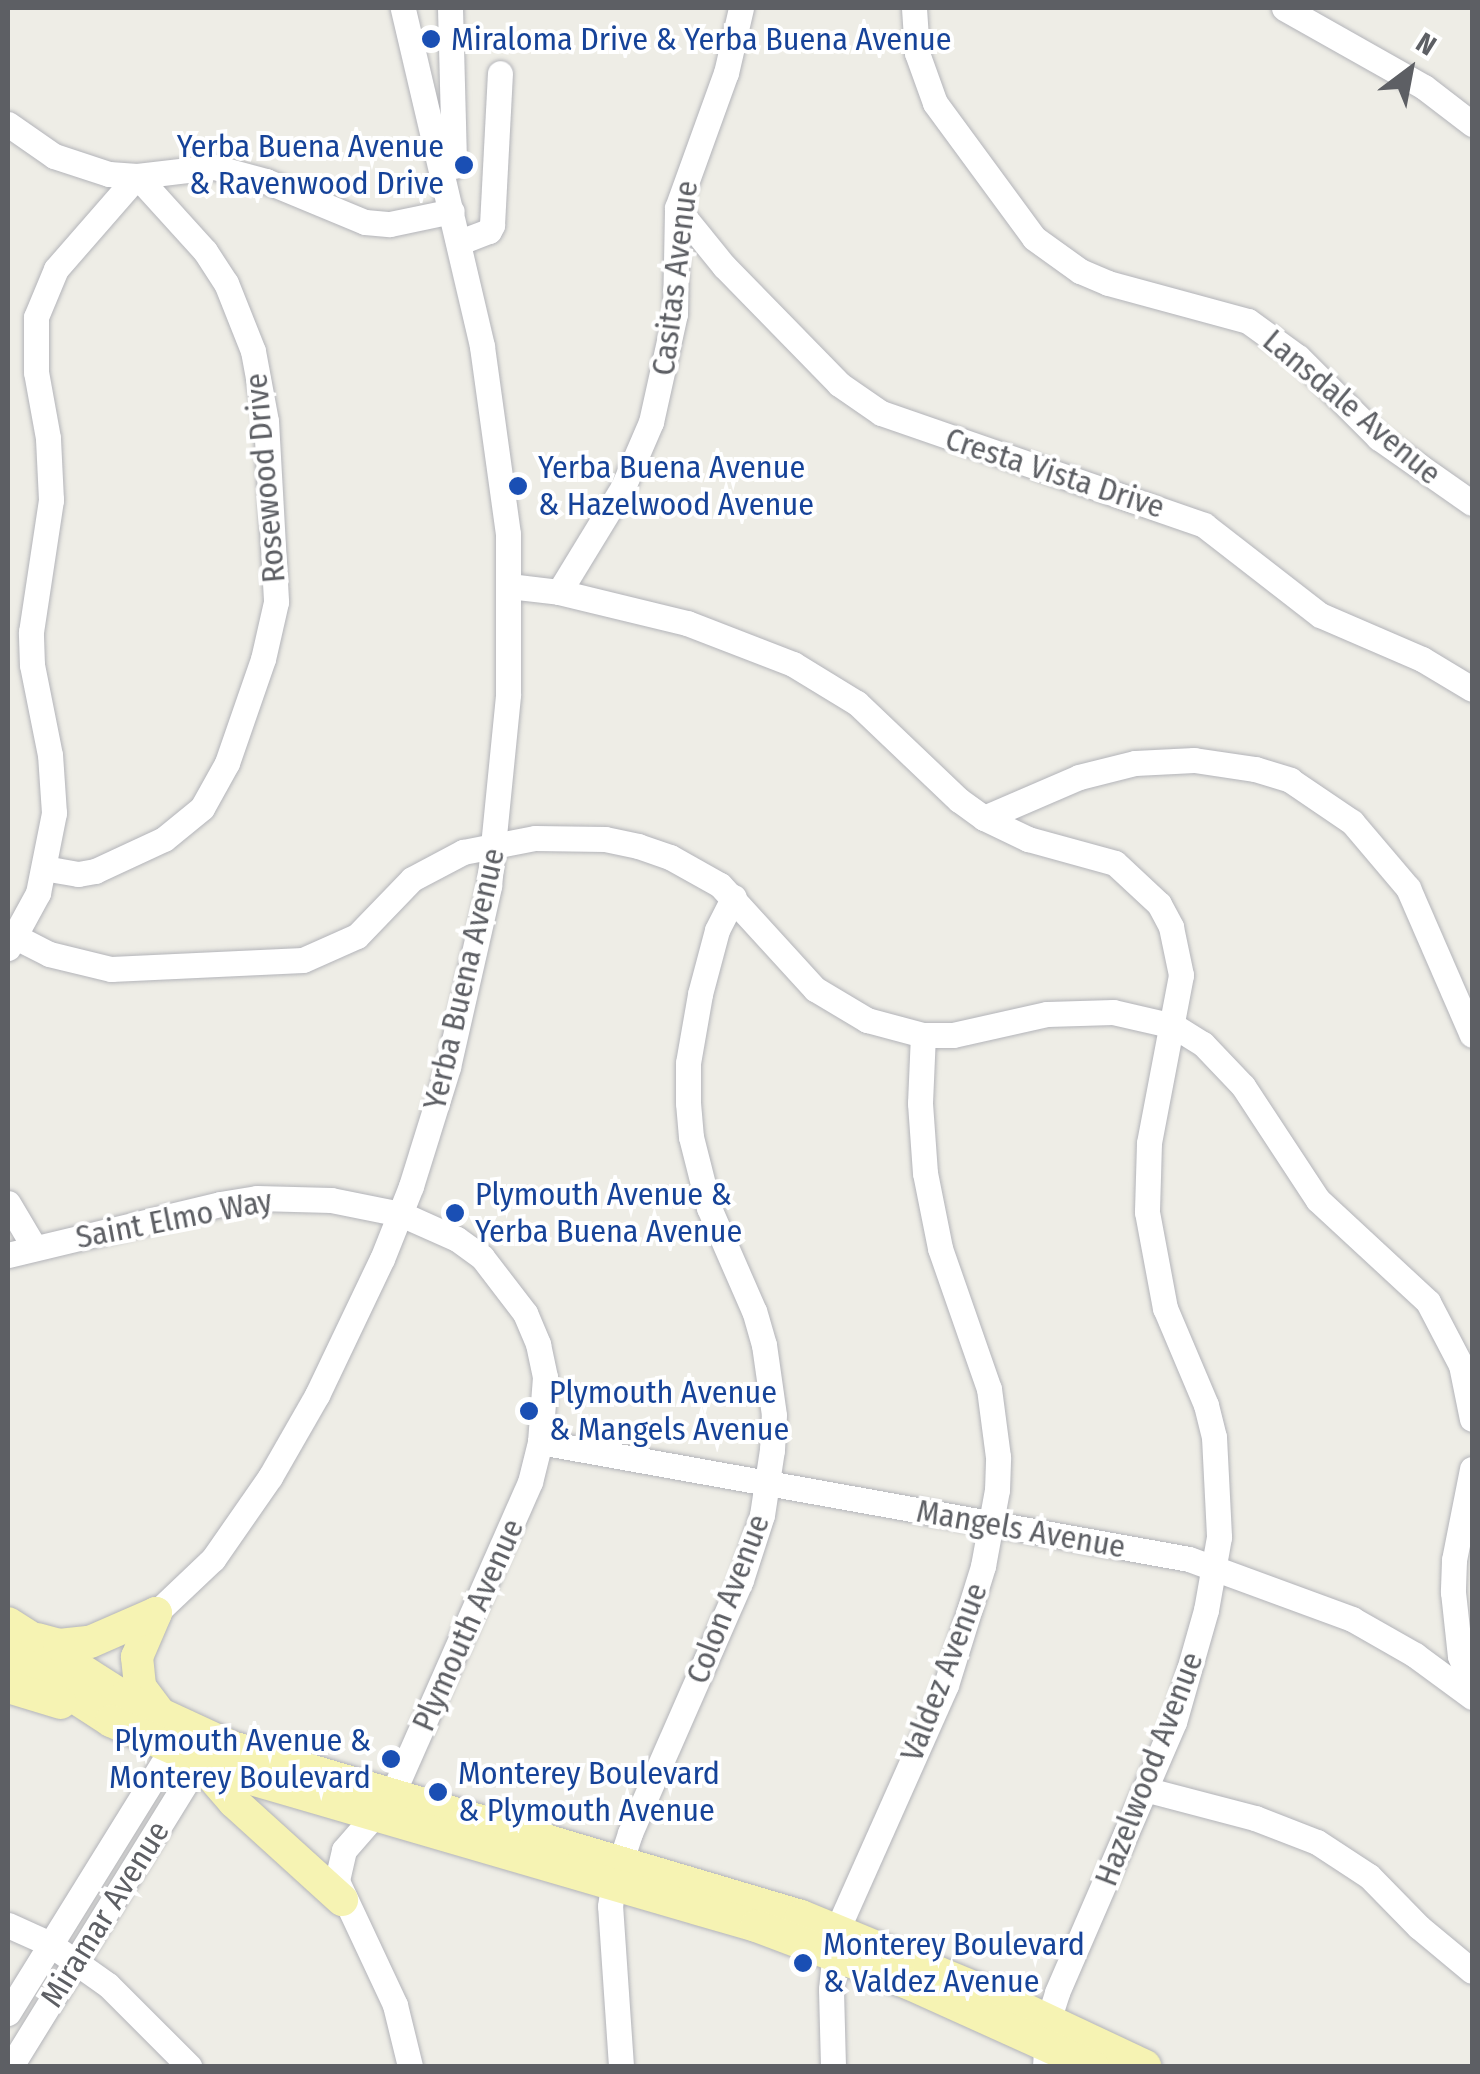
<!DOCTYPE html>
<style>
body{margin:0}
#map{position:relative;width:1480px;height:2074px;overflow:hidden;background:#eeede6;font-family:"Fira Sans Condensed",sans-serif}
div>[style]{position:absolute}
.roads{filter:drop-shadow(0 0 2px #b3b4b9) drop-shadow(0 0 2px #b3b4b9)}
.minor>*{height:25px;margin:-12.5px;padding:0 12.5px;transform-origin:12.5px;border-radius:12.5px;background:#fff}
.major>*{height:32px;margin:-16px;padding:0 16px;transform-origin:16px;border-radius:16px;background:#f6f3b3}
.dots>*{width:28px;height:28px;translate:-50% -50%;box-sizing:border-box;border:5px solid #fff;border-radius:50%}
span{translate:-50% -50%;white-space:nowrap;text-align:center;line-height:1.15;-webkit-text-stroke:8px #fff;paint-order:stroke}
.transit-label{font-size:32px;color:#164399}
.left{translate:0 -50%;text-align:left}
.right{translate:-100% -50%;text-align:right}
.street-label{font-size:32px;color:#5d5f64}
.frame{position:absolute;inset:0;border:10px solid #5d5f64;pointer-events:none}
.north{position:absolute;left:1360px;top:20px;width:100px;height:100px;-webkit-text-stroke:8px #fff;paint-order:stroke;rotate:32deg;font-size:28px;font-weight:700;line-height:40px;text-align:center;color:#5d5f64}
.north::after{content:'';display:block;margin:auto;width:35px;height:45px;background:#5d5f64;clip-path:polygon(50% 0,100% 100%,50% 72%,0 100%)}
</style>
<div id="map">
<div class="roads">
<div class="minor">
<div style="left:450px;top:8px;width:158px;rotate:88.5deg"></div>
<div style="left:914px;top:8px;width:45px;rotate:86.2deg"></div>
<div style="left:917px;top:53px;width:53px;rotate:70.2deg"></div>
<div style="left:935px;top:103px;width:167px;rotate:53.7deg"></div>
<div style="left:1034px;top:238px;width:57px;rotate:35.7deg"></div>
<div style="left:1080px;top:271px;width:30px;rotate:23deg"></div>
<div style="left:1108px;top:283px;width:145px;rotate:15.2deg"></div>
<div style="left:1248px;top:321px;width:62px;rotate:35.8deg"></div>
<div style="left:1298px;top:357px;width:115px;rotate:45deg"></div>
<div style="left:1379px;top:438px;width:113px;rotate:35deg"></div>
<div style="left:1284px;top:8px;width:161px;rotate:29.4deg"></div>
<div style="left:1424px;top:87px;width:61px;rotate:37.6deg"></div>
<div style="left:8px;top:124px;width:56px;rotate:34.8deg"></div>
<div style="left:54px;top:156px;width:58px;rotate:18.1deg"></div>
<div style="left:109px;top:174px;width:28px;rotate:4deg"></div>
<div style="left:137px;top:176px;width:78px;rotate:-6.7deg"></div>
<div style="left:214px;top:167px;width:54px;rotate:15.1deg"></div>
<div style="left:266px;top:181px;width:107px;rotate:22.5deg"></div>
<div style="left:365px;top:222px;width:25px;rotate:5deg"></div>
<div style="left:390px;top:224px;width:63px;rotate:-11.8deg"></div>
<div style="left:677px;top:208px;width:75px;rotate:51deg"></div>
<div style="left:724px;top:266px;width:165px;rotate:45.7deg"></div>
<div style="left:839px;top:384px;width:51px;rotate:34.6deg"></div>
<div style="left:881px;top:413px;width:342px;rotate:19.1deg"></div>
<div style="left:1204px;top:525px;width:147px;rotate:37.8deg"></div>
<div style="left:1320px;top:615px;width:111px;rotate:23.3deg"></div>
<div style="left:1422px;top:659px;width:58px;rotate:31deg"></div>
<div style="left:460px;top:242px;width:31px;rotate:-21deg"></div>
<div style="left:489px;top:231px;width:7px;rotate:-63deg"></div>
<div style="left:492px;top:225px;width:152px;rotate:-87deg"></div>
<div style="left:509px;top:586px;width:50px;rotate:6.8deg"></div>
<div style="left:559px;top:592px;width:132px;rotate:13.6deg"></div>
<div style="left:687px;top:623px;width:114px;rotate:21.1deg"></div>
<div style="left:793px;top:664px;width:75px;rotate:31.4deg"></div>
<div style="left:857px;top:703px;width:141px;rotate:43.6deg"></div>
<div style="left:959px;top:800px;width:31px;rotate:36deg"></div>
<div style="left:984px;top:818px;width:49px;rotate:25.5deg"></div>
<div style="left:1028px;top:839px;width:90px;rotate:15.4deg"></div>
<div style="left:1115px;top:863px;width:60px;rotate:43deg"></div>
<div style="left:1159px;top:904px;width:26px;rotate:62deg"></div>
<div style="left:1171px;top:927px;width:49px;rotate:78.2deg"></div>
<div style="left:1181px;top:975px;width:171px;rotate:100.8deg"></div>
<div style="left:1149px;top:1143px;width:69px;rotate:91.7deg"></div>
<div style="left:1147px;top:1212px;width:98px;rotate:79.4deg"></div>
<div style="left:1165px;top:1308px;width:105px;rotate:67.1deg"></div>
<div style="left:1206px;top:1405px;width:33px;rotate:76deg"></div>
<div style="left:1214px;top:1437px;width:100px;rotate:87.1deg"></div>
<div style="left:1219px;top:1537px;width:74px;rotate:100.1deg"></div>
<div style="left:1206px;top:1610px;width:116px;rotate:105.9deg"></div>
<div style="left:1174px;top:1722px;width:295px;rotate:113.4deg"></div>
<div style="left:1057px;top:1993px;width:28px;rotate:108deg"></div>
<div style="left:1048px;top:2020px;width:46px;rotate:93.7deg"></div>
<div style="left:559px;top:592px;width:123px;rotate:-58.6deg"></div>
<div style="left:623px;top:487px;width:71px;rotate:-66.7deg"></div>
<div style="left:651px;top:422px;width:111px;rotate:-77.5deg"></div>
<div style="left:675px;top:314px;width:106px;rotate:-88.9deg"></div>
<div style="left:677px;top:208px;width:144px;rotate:-70.1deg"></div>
<div style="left:726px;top:73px;width:67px;rotate:-77deg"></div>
<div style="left:984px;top:818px;width:103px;rotate:-23.3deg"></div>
<div style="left:1079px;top:777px;width:58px;rotate:-14deg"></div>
<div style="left:1135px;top:763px;width:59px;rotate:-2.9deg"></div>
<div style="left:1194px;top:760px;width:62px;rotate:8.4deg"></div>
<div style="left:1255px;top:769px;width:37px;rotate:17deg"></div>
<div style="left:1290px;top:780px;width:75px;rotate:34.1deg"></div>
<div style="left:1352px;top:822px;width:87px;rotate:49.7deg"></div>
<div style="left:1408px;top:888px;width:160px;rotate:66.5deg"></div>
<div style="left:8px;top:933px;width:46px;rotate:27.1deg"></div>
<div style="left:49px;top:954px;width:64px;rotate:13.6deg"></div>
<div style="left:111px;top:969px;width:192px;rotate:-2.7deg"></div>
<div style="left:303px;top:960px;width:59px;rotate:-24deg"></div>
<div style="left:357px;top:936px;width:79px;rotate:-46deg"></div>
<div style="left:412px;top:879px;width:58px;rotate:-27.9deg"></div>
<div style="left:463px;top:852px;width:73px;rotate:-11deg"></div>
<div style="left:535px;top:838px;width:70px;rotate:0.8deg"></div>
<div style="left:605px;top:839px;width:34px;rotate:12deg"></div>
<div style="left:638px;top:846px;width:34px;rotate:19deg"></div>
<div style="left:670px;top:857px;width:57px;rotate:29.2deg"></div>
<div style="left:720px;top:885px;width:141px;rotate:47.6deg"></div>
<div style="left:815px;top:989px;width:61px;rotate:30.8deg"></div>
<div style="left:867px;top:1020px;width:58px;rotate:15deg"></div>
<div style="left:923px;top:1035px;width:30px"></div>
<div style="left:953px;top:1035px;width:96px;rotate:-12.6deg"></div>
<div style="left:1047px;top:1014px;width:66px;rotate:-1.7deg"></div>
<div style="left:1113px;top:1012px;width:63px;rotate:12.9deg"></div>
<div style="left:1174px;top:1026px;width:34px;rotate:32deg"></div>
<div style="left:1203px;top:1044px;width:58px;rotate:46.4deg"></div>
<div style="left:1243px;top:1086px;width:136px;rotate:56.7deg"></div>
<div style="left:1318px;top:1200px;width:150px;rotate:42.8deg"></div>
<div style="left:1428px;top:1302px;width:71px;rotate:62.4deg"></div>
<div style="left:1461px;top:1365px;width:55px;rotate:78.5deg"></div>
<div style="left:8px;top:948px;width:63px;rotate:-61.4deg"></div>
<div style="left:38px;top:893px;width:82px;rotate:-78.7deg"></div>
<div style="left:54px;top:813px;width:58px;rotate:-93.9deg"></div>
<div style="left:50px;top:755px;width:92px;rotate:-101.3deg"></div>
<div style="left:32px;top:665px;width:33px;rotate:-92deg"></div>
<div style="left:31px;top:632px;width:134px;rotate:-81.4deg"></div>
<div style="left:51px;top:500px;width:62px;rotate:-92.8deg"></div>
<div style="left:48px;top:438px;width:67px;rotate:-100.3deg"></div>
<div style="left:36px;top:372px;width:55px;rotate:-90deg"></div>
<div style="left:36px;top:317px;width:52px;rotate:-67.4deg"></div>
<div style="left:56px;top:269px;width:123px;rotate:-48.9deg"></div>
<div style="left:137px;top:176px;width:101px;rotate:47.8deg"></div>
<div style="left:205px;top:251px;width:38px;rotate:57deg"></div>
<div style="left:226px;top:283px;width:73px;rotate:68.3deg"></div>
<div style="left:253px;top:351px;width:71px;rotate:79.5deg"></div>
<div style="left:266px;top:421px;width:181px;rotate:86.8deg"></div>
<div style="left:276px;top:602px;width:58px;rotate:102.8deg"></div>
<div style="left:263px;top:659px;width:110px;rotate:109.1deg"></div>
<div style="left:227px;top:763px;width:51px;rotate:119.1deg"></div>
<div style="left:202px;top:808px;width:49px;rotate:140.8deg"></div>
<div style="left:164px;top:839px;width:76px;rotate:155.1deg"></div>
<div style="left:95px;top:871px;width:17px;rotate:170deg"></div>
<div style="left:78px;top:874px;width:34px;rotate:-170deg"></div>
<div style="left:8px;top:1203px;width:51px;rotate:59.4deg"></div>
<div style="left:8px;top:1255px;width:218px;rotate:-13.5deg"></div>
<div style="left:220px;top:1204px;width:37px;rotate:-9deg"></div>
<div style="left:257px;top:1198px;width:74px;rotate:1.5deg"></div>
<div style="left:331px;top:1200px;width:71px;rotate:11.3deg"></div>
<div style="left:401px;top:1214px;width:61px;rotate:24.1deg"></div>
<div style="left:457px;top:1239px;width:31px;rotate:36deg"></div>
<div style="left:482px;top:1257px;width:71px;rotate:52.5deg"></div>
<div style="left:525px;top:1313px;width:34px;rotate:67deg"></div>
<div style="left:538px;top:1344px;width:34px;rotate:78deg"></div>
<div style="left:545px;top:1377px;width:65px;rotate:94.4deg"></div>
<div style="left:540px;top:1442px;width:41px;rotate:104deg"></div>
<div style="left:530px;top:1482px;width:342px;rotate:113.8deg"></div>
<div style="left:392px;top:1795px;width:73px;rotate:131.1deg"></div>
<div style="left:344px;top:1850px;width:32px;rotate:103deg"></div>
<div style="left:337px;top:1881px;width:137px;rotate:64.9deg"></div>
<div style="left:395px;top:2005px;width:63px;rotate:76.2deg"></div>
<div style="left:540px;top:1442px;width:659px;rotate:10.22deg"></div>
<div style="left:1189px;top:1559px;width:174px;rotate:20.2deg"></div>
<div style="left:1352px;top:1619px;width:73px;rotate:29.7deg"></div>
<div style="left:1415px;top:1655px;width:71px;rotate:36.4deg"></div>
<div style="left:1472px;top:1469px;width:93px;rotate:101.2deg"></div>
<div style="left:1454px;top:1560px;width:32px;rotate:92deg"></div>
<div style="left:1453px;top:1592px;width:64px;rotate:83.8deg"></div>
<div style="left:1460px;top:1656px;width:32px;rotate:68deg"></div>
<div style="left:156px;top:1613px;width:79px;rotate:-43.5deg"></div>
<div style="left:213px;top:1559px;width:100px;rotate:-55.2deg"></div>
<div style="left:270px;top:1477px;width:95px;rotate:-60.2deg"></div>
<div style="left:317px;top:1395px;width:151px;rotate:-64.5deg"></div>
<div style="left:382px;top:1259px;width:79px;rotate:-68.3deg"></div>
<div style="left:411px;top:1186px;width:125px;rotate:-72.7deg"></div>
<div style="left:448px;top:1067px;width:186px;rotate:-77.2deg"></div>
<div style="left:489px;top:886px;width:193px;rotate:-84.3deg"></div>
<div style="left:508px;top:694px;width:160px;rotate:-90deg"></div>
<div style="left:508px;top:534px;width:190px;rotate:-97.9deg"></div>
<div style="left:482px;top:346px;width:347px;rotate:-103.2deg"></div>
<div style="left:1148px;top:1790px;width:111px;rotate:14.7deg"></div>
<div style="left:1255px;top:1818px;width:66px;rotate:21.2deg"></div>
<div style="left:1317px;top:1842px;width:62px;rotate:33.2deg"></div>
<div style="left:1369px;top:1876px;width:71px;rotate:45.6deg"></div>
<div style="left:1419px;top:1927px;width:69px;rotate:39.7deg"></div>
<div style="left:8px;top:1925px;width:46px;rotate:24.3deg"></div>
<div style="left:50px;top:1944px;width:71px;rotate:35.3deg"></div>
<div style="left:108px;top:1985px;width:115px;rotate:45deg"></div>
<div style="left:8px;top:2013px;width:309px;rotate:-58.2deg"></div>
<div style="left:11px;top:2066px;width:357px;rotate:-58.3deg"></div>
<div style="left:621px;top:2066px;width:160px;rotate:-93.9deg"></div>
<div style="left:610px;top:1906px;width:24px;rotate:-81deg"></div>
<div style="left:614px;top:1882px;width:52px;rotate:-71.9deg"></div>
<div style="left:630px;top:1833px;width:276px;rotate:-66.3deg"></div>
<div style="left:741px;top:1580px;width:68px;rotate:-72.1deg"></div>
<div style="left:762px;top:1515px;width:66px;rotate:-81.3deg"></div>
<div style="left:772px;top:1450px;width:35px;rotate:-87deg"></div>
<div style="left:774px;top:1415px;width:71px;rotate:-98.1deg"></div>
<div style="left:764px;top:1345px;width:35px;rotate:-106deg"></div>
<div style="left:754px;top:1311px;width:112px;rotate:-113.6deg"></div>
<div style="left:709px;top:1208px;width:73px;rotate:-104.2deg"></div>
<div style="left:691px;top:1137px;width:34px;rotate:-95deg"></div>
<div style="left:688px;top:1103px;width:40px;rotate:-90deg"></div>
<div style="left:688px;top:1063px;width:70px;rotate:-80.1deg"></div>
<div style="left:700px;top:994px;width:66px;rotate:-75.1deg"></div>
<div style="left:717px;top:930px;width:37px;rotate:-63deg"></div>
<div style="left:833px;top:2066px;width:77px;rotate:-91.5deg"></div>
<div style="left:831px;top:1989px;width:59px;rotate:-84.2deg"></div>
<div style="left:837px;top:1930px;width:268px;rotate:-66deg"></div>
<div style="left:946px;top:1685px;width:125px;rotate:-72.7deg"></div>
<div style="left:983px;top:1566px;width:77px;rotate:-79.6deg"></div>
<div style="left:997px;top:1490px;width:33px;rotate:-88deg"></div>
<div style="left:998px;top:1457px;width:69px;rotate:-97.5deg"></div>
<div style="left:989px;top:1389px;width:149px;rotate:-109.2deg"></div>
<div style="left:940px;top:1248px;width:76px;rotate:-101.3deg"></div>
<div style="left:925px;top:1173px;width:70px;rotate:-94.1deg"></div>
<div style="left:920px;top:1103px;width:68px;rotate:-87.5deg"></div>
</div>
<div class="major">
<div style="left:156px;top:1613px;width:48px;rotate:113.4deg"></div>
<div style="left:137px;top:1657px;width:30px;rotate:84deg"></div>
<div style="left:140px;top:1687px;width:35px;rotate:53deg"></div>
<div style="left:8px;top:1623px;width:138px;rotate:32.5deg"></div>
<div style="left:124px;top:1697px;width:119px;rotate:24.8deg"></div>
<div style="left:232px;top:1747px;width:594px;rotate:16.54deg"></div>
<div style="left:801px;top:1916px;width:221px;rotate:22.4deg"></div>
<div style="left:1005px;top:2000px;width:155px;rotate:25.2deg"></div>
<div style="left:37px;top:1639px;width:23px;rotate:15deg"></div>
<div style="left:59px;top:1645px;width:31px;rotate:-6deg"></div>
<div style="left:90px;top:1642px;width:72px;rotate:-23.7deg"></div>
<div style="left:8px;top:1654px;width:123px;rotate:33deg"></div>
<div style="left:111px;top:1721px;width:127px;rotate:23.7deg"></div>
<div style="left:227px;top:1772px;width:551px;rotate:16.23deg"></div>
<div style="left:756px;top:1926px;width:165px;rotate:20.6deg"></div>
<div style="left:910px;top:1984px;width:200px;rotate:24.3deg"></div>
<div style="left:8px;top:1687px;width:55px;rotate:16.8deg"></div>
<div style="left:202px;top:1765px;width:49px;rotate:49.1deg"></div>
<div style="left:234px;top:1802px;width:146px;rotate:42.2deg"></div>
</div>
</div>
<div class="dots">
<div style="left:431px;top:39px;background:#1a4fb4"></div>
<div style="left:464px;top:165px;background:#1a4fb4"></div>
<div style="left:518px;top:486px;background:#1a4fb4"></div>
<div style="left:455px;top:1213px;background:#1a4fb4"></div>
<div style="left:529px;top:1411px;background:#1a4fb4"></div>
<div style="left:391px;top:1759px;background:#1a4fb4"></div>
<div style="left:438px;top:1792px;background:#1a4fb4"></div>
<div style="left:803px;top:1963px;background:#1a4fb4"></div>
</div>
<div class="transit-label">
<span class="left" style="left:451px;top:39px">Miraloma Drive &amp; Yerba Buena Avenue</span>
<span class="right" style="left:444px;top:165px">Yerba Buena Avenue<br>&amp; Ravenwood Drive</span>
<span class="left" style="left:538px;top:486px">Yerba Buena Avenue<br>&amp; Hazelwood Avenue</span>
<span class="left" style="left:475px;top:1213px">Plymouth Avenue &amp;<br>Yerba Buena Avenue</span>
<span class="left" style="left:549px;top:1411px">Plymouth Avenue<br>&amp; Mangels Avenue</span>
<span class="right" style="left:371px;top:1759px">Plymouth Avenue &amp;<br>Monterey Boulevard</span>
<span class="left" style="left:458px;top:1792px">Monterey Boulevard<br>&amp; Plymouth Avenue</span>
<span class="left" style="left:823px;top:1963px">Monterey Boulevard<br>&amp; Valdez Avenue</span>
</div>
<div class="street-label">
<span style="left:675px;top:278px;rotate:-83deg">Casitas Avenue</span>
<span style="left:1352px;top:407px;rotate:40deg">Lansdale Avenue</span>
<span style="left:1055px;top:473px;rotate:18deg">Cresta Vista Drive</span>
<span style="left:265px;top:478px;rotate:-95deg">Rosewood Drive</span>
<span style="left:464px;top:979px;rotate:-77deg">Yerba Buena Avenue</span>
<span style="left:174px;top:1219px;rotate:-11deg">Saint Elmo Way</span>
<span style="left:1021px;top:1529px;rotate:10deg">Mangels Avenue</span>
<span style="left:728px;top:1599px;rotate:-69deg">Colon Avenue</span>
<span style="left:468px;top:1625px;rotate:-66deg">Plymouth Avenue</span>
<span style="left:944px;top:1672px;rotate:-69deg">Valdez Avenue</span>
<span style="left:1149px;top:1769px;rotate:-69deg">Hazelwood Avenue</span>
<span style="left:105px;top:1914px;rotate:-58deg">Miramar Avenue</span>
</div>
<div class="frame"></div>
<div class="north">N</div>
</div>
